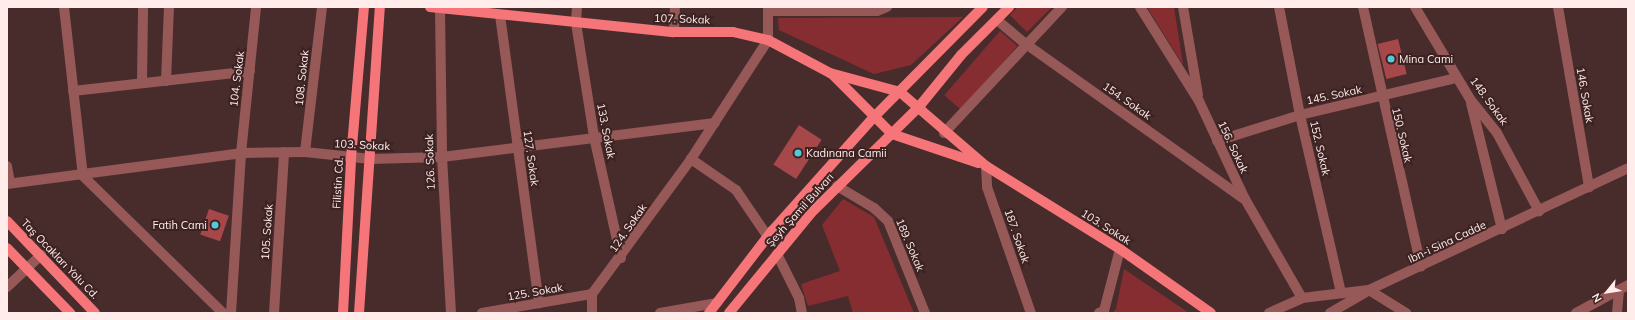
<!DOCTYPE html>
<meta charset="utf-8">
<style>
body{margin:0}
#map{position:relative;width:1635px;height:320px;overflow:hidden;background:#482c2c;font-family:Mulish,sans-serif}
div>[style]{position:absolute}
.green>*{inset:0;background:#862d32;transform-origin:0 0}
.building>*{inset:0;background:#a6474a;transform-origin:0 0}
.minor>*{height:10px;margin:-5px;padding:0 5px;transform-origin:5px;border-radius:5px;background:#975858}
.major>*{height:10px;margin:-5px;padding:0 5px;transform-origin:5px;border-radius:5px;background:#f57578}
.dots>*{width:11px;height:11px;translate:-50% -50%;box-sizing:border-box;border:2px solid #3d2222;border-radius:50%}
span{translate:-50% -50%;white-space:nowrap;text-align:center;line-height:1.15;-webkit-text-stroke:4px #3d2222;paint-order:stroke}
.street-label{font-size:11px;color:#ffeceb}
.poi-label{font-size:11px;color:#ffeceb}
.left{translate:0 -50%;text-align:left}
.right{translate:-100% -50%;text-align:right}
.frame{position:absolute;inset:0;border:8px solid #ffeceb;pointer-events:none}
.north{position:absolute;left:1587px;top:272px;width:40px;height:40px;-webkit-text-stroke:3px #3d2222;paint-order:stroke;rotate:240deg;font-size:11px;font-weight:700;line-height:16px;text-align:center;color:#ffeceb}
.north::after{content:'';display:block;margin:auto;width:14px;height:18px;background:#ffeceb;clip-path:polygon(50% 0,100% 100%,50% 72%,0 100%)}
</style>
<div id="map">
<div class="green">
<div style="clip-path:polygon(1018px 7px,1052px 7px,1027px 32px,1010px 15px)"></div>
<div style="clip-path:polygon(1147px 7px,1174px 7px,1183px 65px)"></div>
<div style="clip-path:polygon(963px 17px,911px 65px,874px 74px,779px 30px,778px 18px)"></div>
<div style="left:1000px;top:31px;width:23px;height:85px;rotate:41deg"></div>
<div style="clip-path:polygon(843px 199px,874px 217px,914px 313px,853px 313px,848px 296px,808px 306px,801px 284px,840px 271px,822px 225px)"></div>
<div style="clip-path:polygon(1124px 269px,1189px 313px,1112px 313px,1116px 309px)"></div>
</div>
<div class="building">
<div style="left:1398px;top:39px;width:36px;height:21px;rotate:76deg"></div>
<div style="left:799px;top:125px;width:27px;height:47px;rotate:33deg"></div>
<div style="left:209px;top:209px;width:21px;height:27px;rotate:19deg"></div>
</div>
<div class="minor">
<div style="left:64px;top:7px;width:170px;rotate:83.6deg"></div>
<div style="left:83px;top:176px;width:196px;rotate:44.4deg"></div>
<div style="left:577px;top:7px;width:16px;rotate:94deg"></div>
<div style="left:576px;top:23px;width:115px;rotate:81deg"></div>
<div style="left:594px;top:137px;width:124px;rotate:77.4deg"></div>
<div style="left:1140px;top:7px;width:111px;rotate:57.9deg"></div>
<div style="left:1199px;top:101px;width:108px;rotate:64.9deg"></div>
<div style="left:1245px;top:199px;width:114px;rotate:60.1deg"></div>
<div style="left:1183px;top:7px;width:89px;rotate:80.3deg"></div>
<div style="left:1279px;top:7px;width:110px;rotate:79deg"></div>
<div style="left:1300px;top:115px;width:183px;rotate:77deg"></div>
<div style="left:1363px;top:7px;width:266px;rotate:77.4deg"></div>
<div style="left:1415px;top:7px;width:107px;rotate:59.1deg"></div>
<div style="left:1470px;top:99px;width:43px;rotate:51.5deg"></div>
<div style="left:1497px;top:133px;width:89px;rotate:61.7deg"></div>
<div style="left:1558px;top:7px;width:183px;rotate:80.2deg"></div>
<div style="left:440px;top:9px;width:148px;rotate:89.2deg"></div>
<div style="left:442px;top:157px;width:156px;rotate:86.7deg"></div>
<div style="left:768px;top:11px;width:109px"></div>
<div style="left:877px;top:11px;width:11px;rotate:-22deg"></div>
<div style="left:500px;top:15px;width:291px;rotate:82.3deg"></div>
<div style="left:997px;top:20px;width:38px;rotate:40deg"></div>
<div style="left:1026px;top:44px;width:266px;rotate:35.4deg"></div>
<div style="left:674px;top:32px;width:25px;rotate:-88deg"></div>
<div style="left:166px;top:81px;width:74px;rotate:-87.7deg"></div>
<div style="left:142px;top:83px;width:76px;rotate:-89.2deg"></div>
<div style="left:73px;top:91px;width:178px;rotate:-6.4deg"></div>
<div style="left:1471px;top:103px;width:130px;rotate:76.2deg"></div>
<div style="left:944px;top:133px;width:173px;rotate:-46.9deg"></div>
<div style="left:1217px;top:141px;width:87px;rotate:-17.4deg"></div>
<div style="left:1300px;top:115px;width:161px;rotate:-13.3deg"></div>
<div style="left:305px;top:152px;width:146px;rotate:-83.3deg"></div>
<div style="left:7px;top:166px;width:17px;rotate:80deg"></div>
<div style="left:986px;top:166px;width:21px;rotate:87deg"></div>
<div style="left:987px;top:187px;width:133px;rotate:70.8deg"></div>
<div style="left:7px;top:184px;width:236px;rotate:-7.5deg"></div>
<div style="left:241px;top:153px;width:64px;rotate:-0.9deg"></div>
<div style="left:305px;top:152px;width:66px;rotate:6.1deg"></div>
<div style="left:371px;top:159px;width:71px;rotate:-1.6deg"></div>
<div style="left:442px;top:157px;width:275px;rotate:-7.1deg"></div>
<div style="left:837px;top:186px;width:43px;rotate:30.7deg"></div>
<div style="left:874px;top:208px;width:19px;rotate:43deg"></div>
<div style="left:888px;top:221px;width:99px;rotate:68.1deg"></div>
<div style="left:768px;top:237px;width:57px;rotate:-124.2deg"></div>
<div style="left:736px;top:190px;width:55px;rotate:-145.4deg"></div>
<div style="left:691px;top:159px;width:142px;rotate:-57.1deg"></div>
<div style="left:768px;top:40px;width:33px;rotate:-90deg"></div>
<div style="left:777px;top:254px;width:49px;rotate:63.4deg"></div>
<div style="left:799px;top:298px;width:15px;rotate:79deg"></div>
<div style="left:7px;top:287px;width:47px;rotate:-43.3deg"></div>
<div style="left:1369px;top:290px;width:44px;rotate:31.9deg"></div>
<div style="left:231px;top:313px;width:160px;rotate:-86.4deg"></div>
<div style="left:241px;top:153px;width:147px;rotate:-84.1deg"></div>
<div style="left:274px;top:313px;width:161px;rotate:-86.4deg"></div>
<div style="left:482px;top:313px;width:112px;rotate:-9.8deg"></div>
<div style="left:592px;top:313px;width:19px;rotate:-90deg"></div>
<div style="left:592px;top:294px;width:167px;rotate:-53.7deg"></div>
<div style="left:660px;top:313px;width:58px;rotate:-10deg"></div>
<div style="left:1099px;top:313px;width:5px;rotate:-22deg"></div>
<div style="left:1104px;top:311px;width:64px;rotate:-75.5deg"></div>
<div style="left:1269px;top:313px;width:36px;rotate:-24deg"></div>
<div style="left:1302px;top:298px;width:67px;rotate:-6.8deg"></div>
<div style="left:1369px;top:290px;width:286px;rotate:-25.2deg"></div>
<div style="left:1330px;top:313px;width:42px;rotate:-30.3deg"></div>
<div style="left:1576px;top:313px;width:59px;rotate:-28.3deg"></div>
<div style="left:1617px;top:313px;width:23px;rotate:-85deg"></div>
</div>
<div class="major">
<div style="left:430px;top:7px;width:245px;rotate:5.9deg"></div>
<div style="left:674px;top:32px;width:59px"></div>
<div style="left:733px;top:32px;width:36px;rotate:13deg"></div>
<div style="left:768px;top:40px;width:70px;rotate:28deg"></div>
<div style="left:830px;top:73px;width:73px;rotate:15.2deg"></div>
<div style="left:900px;top:92px;width:113px;rotate:40.7deg"></div>
<div style="left:986px;top:166px;width:158px;rotate:31.8deg"></div>
<div style="left:1120px;top:249px;width:111px;rotate:35.1deg"></div>
<div style="left:833px;top:75px;width:83px;rotate:45deg"></div>
<div style="left:892px;top:134px;width:91px;rotate:18.6deg"></div>
<div style="left:7px;top:221px;width:127px;rotate:46.3deg"></div>
<div style="left:7px;top:248px;width:91px;rotate:45.9deg"></div>
<div style="left:343px;top:313px;width:155px;rotate:-87deg"></div>
<div style="left:351px;top:158px;width:152px;rotate:-85.1deg"></div>
<div style="left:359px;top:313px;width:307px;rotate:-86.1deg"></div>
<div style="left:709px;top:313px;width:103px;rotate:-52.5deg"></div>
<div style="left:772px;top:231px;width:152px;rotate:-48.2deg"></div>
<div style="left:873px;top:118px;width:156px;rotate:-45.3deg"></div>
<div style="left:729px;top:313px;width:129px;rotate:-50.6deg"></div>
<div style="left:811px;top:213px;width:150px;rotate:-44.5deg"></div>
<div style="left:918px;top:108px;width:68px;rotate:-50.9deg"></div>
<div style="left:961px;top:55px;width:68px;rotate:-45deg"></div>
</div>
<div class="dots">
<div style="left:1391px;top:59px;background:#52cbd8"></div>
<div style="left:798px;top:153px;background:#52cbd8"></div>
<div style="left:215px;top:225px;background:#52cbd8"></div>
</div>
<div class="street-label">
<span style="left:682px;top:19px;rotate:2deg">107. Sokak</span>
<span style="left:302px;top:78px;rotate:-84deg">108. Sokak</span>
<span style="left:237px;top:79px;rotate:-83deg">104. Sokak</span>
<span style="left:1334px;top:95px;rotate:-12deg">145. Sokak</span>
<span style="left:1585px;top:95px;rotate:80deg">146. Sokak</span>
<span style="left:1127px;top:101px;rotate:35deg">154. Sokak</span>
<span style="left:1489px;top:101px;rotate:54deg">148. Sokak</span>
<span style="left:606px;top:131px;rotate:79deg">133. Sokak</span>
<span style="left:1402px;top:135px;rotate:77deg">150. Sokak</span>
<span style="left:362px;top:145px;rotate:3deg">103. Sokak</span>
<span style="left:1233px;top:147px;rotate:65deg">156. Sokak</span>
<span style="left:1320px;top:148px;rotate:77deg">152. Sokak</span>
<span style="left:531px;top:158px;rotate:82deg">127. Sokak</span>
<span style="left:430px;top:162px;rotate:-92deg">126. Sokak</span>
<span style="left:338px;top:183px;rotate:-87deg">Filistin Cd.</span>
<span style="left:800px;top:210px;rotate:-48deg">Şeyh Şamil Bulvarı</span>
<span style="left:1106px;top:227px;rotate:32deg">103. Sokak</span>
<span style="left:628px;top:228px;rotate:-55deg">124. Sokak</span>
<span style="left:267px;top:232px;rotate:-86deg">105. Sokak</span>
<span style="left:1017px;top:236px;rotate:71deg">187. Sokak</span>
<span style="left:1447px;top:242px;rotate:-25deg">Ibn-i Sina Cadde</span>
<span style="left:910px;top:245px;rotate:67deg">189. Sokak</span>
<span style="left:60px;top:259px;rotate:46deg">Taş Ocakları Yolu Cd.</span>
<span style="left:535px;top:292px;rotate:-10deg">125. Sokak</span>
</div>
<div class="poi-label">
<span class="left" style="left:1399px;top:59px">Mina Cami</span>
<span class="left" style="left:806px;top:153px">Kadınana Camii</span>
<span class="right" style="left:207px;top:225px">Fatih Cami</span>
</div>
<div class="frame"></div>
<div class="north">N</div>
</div>
